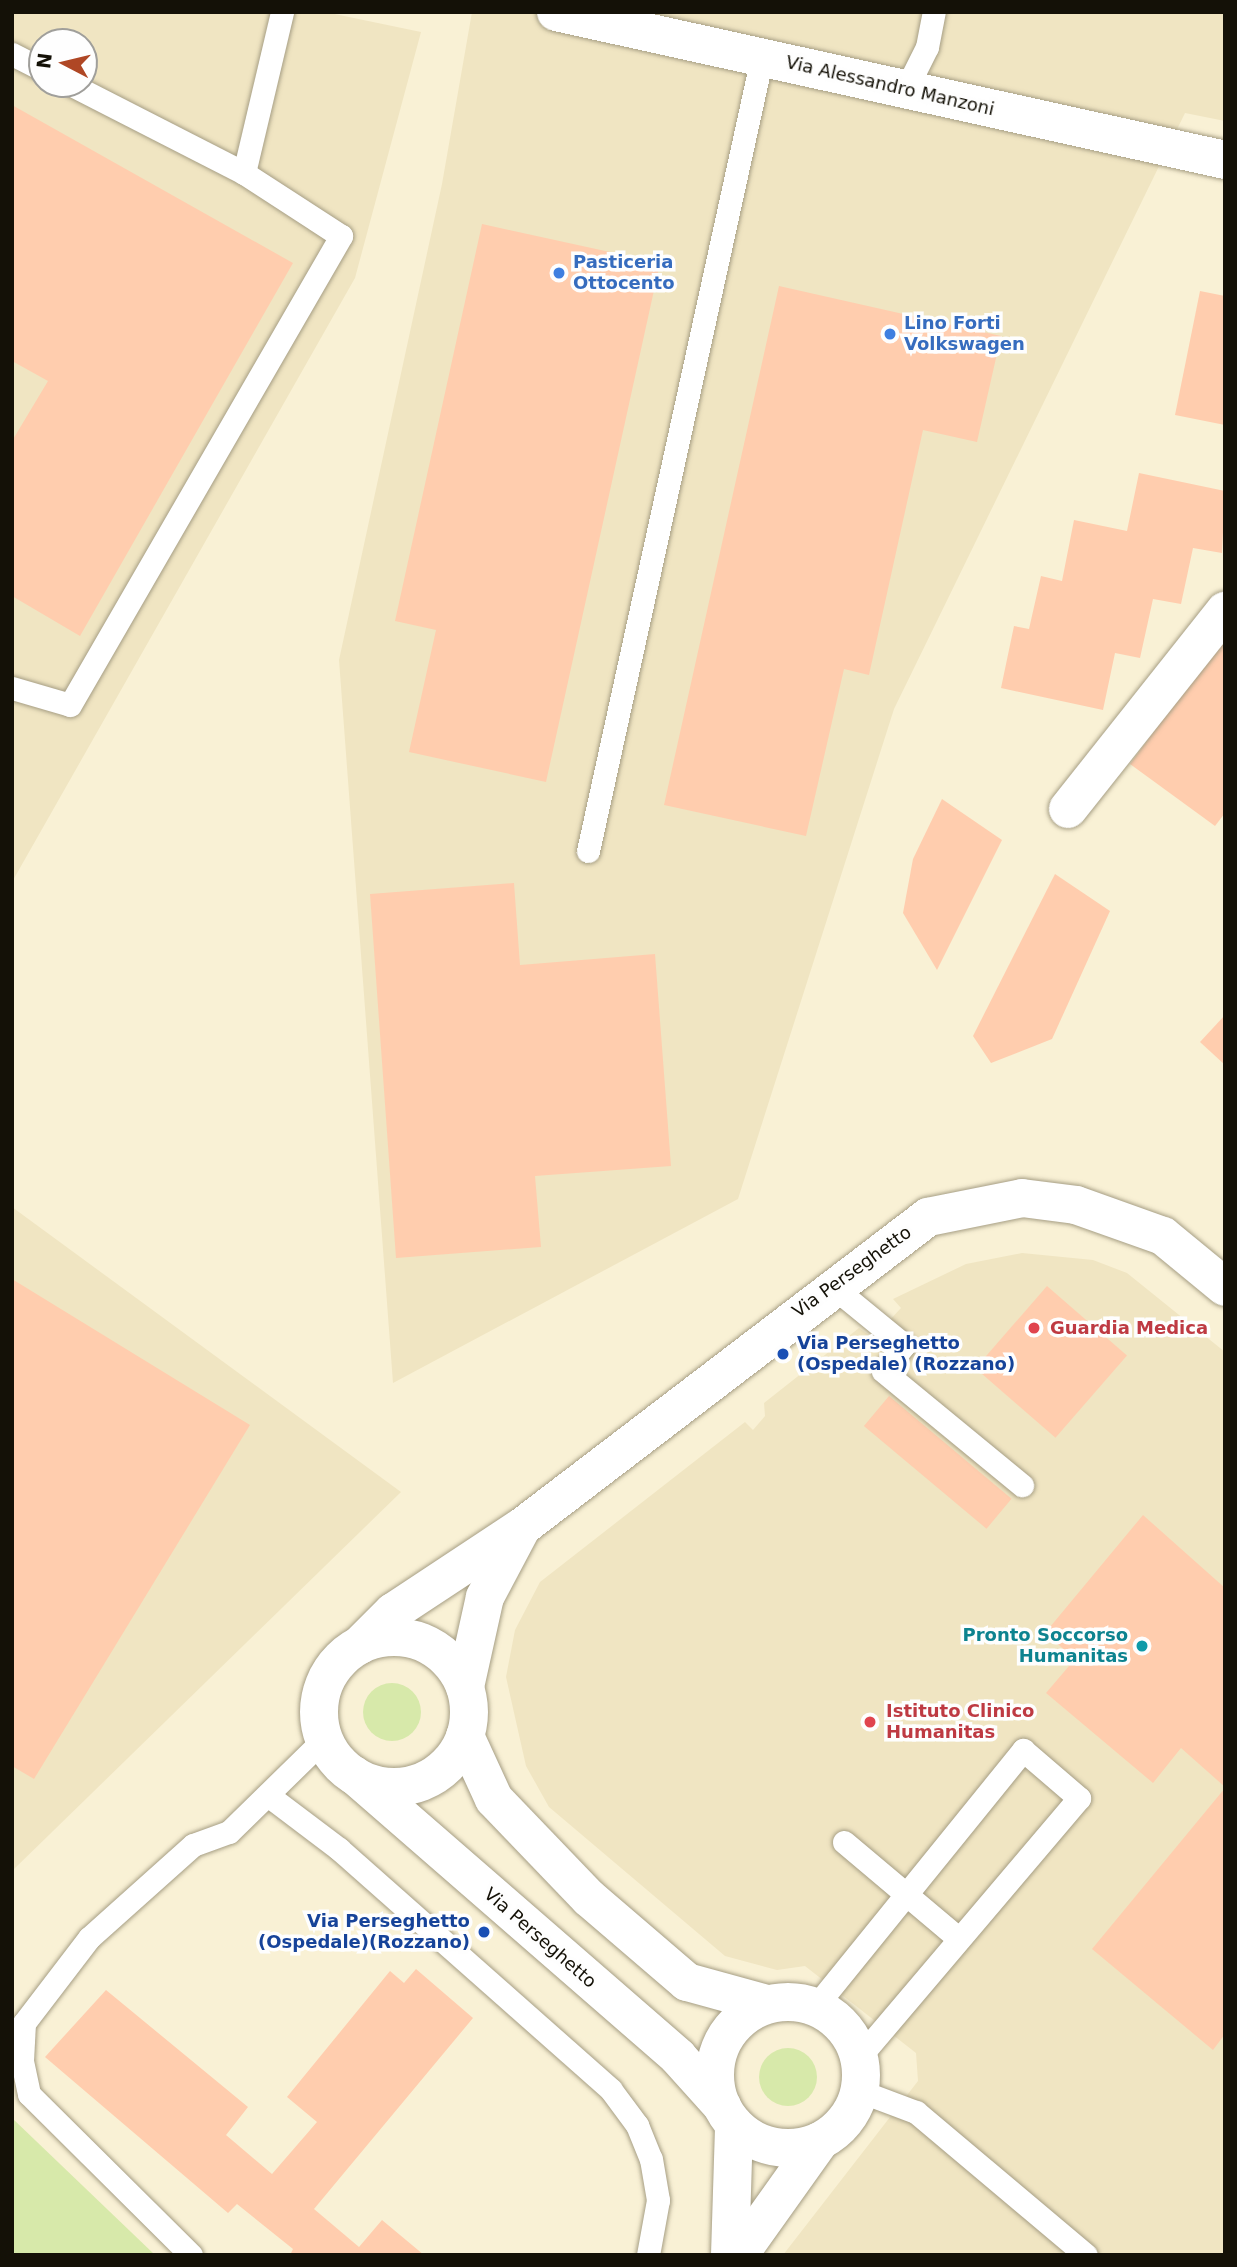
<!DOCTYPE html>
<style>
body{margin:0}
#map{position:relative;width:1237px;height:2267px;overflow:hidden;background:#f9f1d5;font-family:"DejaVu Sans",sans-serif}
div>[style]{position:absolute}
.built>*{inset:0;background:#f0e5c2}
.green>*{inset:0;background:#d7e9aa}
.round{border-radius:50%}
.building>*{inset:0;background:#ffcdae;transform-origin:0 0}
.roads{filter:drop-shadow(0 0 2px #a69e84) drop-shadow(0 0 2px #a69e84)}
.service>*{height:23px;margin:-11.5px;padding:0 11.5px;transform-origin:11.5px;border-radius:11.5px;background:#fff}
.minor>*{height:38px;margin:-19px;padding:0 19px;transform-origin:19px;border-radius:19px;background:#fff}
.tertiary>*{height:38px;margin:-19px;padding:0 19px;transform-origin:19px;border-radius:19px;background:#fff}
.tertiary>.ring{margin:-19px;padding:0;box-sizing:content-box;background:none;border:38px solid #fff;border-radius:50%}
.dots>*{width:19px;height:19px;translate:-50% -50%;box-sizing:border-box;border:4px solid #fefefe;border-radius:50%}
span{translate:-50% -50%;white-space:nowrap;text-align:center;line-height:1.15;-webkit-text-stroke:7px #fefefe;paint-order:stroke}
.street-label{font-size:18px;color:#141107}
.shop-label{font-size:18px;color:#366cbe;font-weight:700}
.left{translate:0 -50%;text-align:left}
.health-label{font-size:18px;color:#be3a42;font-weight:700}
.transit-label{font-size:18px;color:#164399;font-weight:700}
.right{translate:-100% -50%;text-align:right}
.culture-label{font-size:18px;color:#0d838f;font-weight:700}
.frame{position:absolute;inset:0;border:14px solid #141107;pointer-events:none}
.north{position:absolute;left:28px;top:28px;width:70px;height:70px;box-sizing:border-box;background:#fefefe;border:2px solid #a09f9b;border-radius:50%;rotate:277deg;font-size:19px;font-weight:700;line-height:28px;text-align:center;color:#141107}
.north::after{content:'';display:block;margin:auto;width:24px;height:32px;background:#af4725;clip-path:polygon(50% 0,100% 100%,50% 72%,0 100%)}
</style>
<div id="map">
<div class="built">
<div style="clip-path:polygon(evenodd,12px 12px,325px 12px,421px 32px,355px 278px,12px 882px,12px 12px,42px 42px,84px 42px,84px 84px,42px 84px,42px 42px)"></div>
<div style="clip-path:polygon(472px 12px,1225px 12px,1225px 121px,1185px 113px,894px 709px,738px 1199px,393px 1383px,339px 660px,442px 184px)"></div>
<div style="clip-path:polygon(12px 1207px,401px 1492px,12px 1871px)"></div>
<div style="clip-path:polygon(1022px 1253px,1093px 1260px,1127px 1273px,1225px 1352px,1225px 2255px,783px 2255px,918px 2081px,916px 2053px,805px 1966px,777px 1970px,725px 1956px,549px 1807px,526px 1766px,506px 1677px,515px 1630px,540px 1582px,745px 1422px,753px 1430px,765px 1416px,764px 1403px,859px 1328px,873px 1338px,901px 1308px,893px 1299px,966px 1264px)"></div>
</div>
<div class="green">
<div class="round" style="left:363px;top:1683px;width:58px;height:58px"></div>
<div class="round" style="left:759px;top:2048px;width:58px;height:58px"></div>
<div style="clip-path:polygon(12px 2118px,155px 2255px,12px 2255px)"></div>
</div>
<div class="building">
<div style="clip-path:polygon(12px 105px,293px 263px,80px 636px,12px 596px,12px 441px,48px 381px,12px 361px)"></div>
<div style="clip-path:polygon(482px 224px,660px 263px,546px 782px,409px 752px,436px 630px,395px 621px)"></div>
<div style="clip-path:polygon(779px 286px,1001px 336px,977px 442px,923px 430px,869px 675px,844px 669px,806px 836px,664px 805px)"></div>
<div style="clip-path:polygon(1200px 291px,1225px 296px,1225px 425px,1175px 415px)"></div>
<div style="clip-path:polygon(1139px 473px,1225px 491px,1222px 553px,1193px 548px,1181px 604px,1153px 599px,1140px 658px,1115px 653px,1103px 710px,1001px 688px,1014px 626px,1029px 629px,1041px 576px,1062px 581px,1074px 520px,1127px 531px)"></div>
<div style="clip-path:polygon(1225px 635px,1225px 813px,1215px 826px,1130px 764px)"></div>
<div style="clip-path:polygon(942px 799px,1002px 840px,937px 970px,903px 913px,913px 859px)"></div>
<div style="clip-path:polygon(1055px 874px,1110px 911px,1052px 1039px,991px 1063px,973px 1036px)"></div>
<div style="clip-path:polygon(514px 883px,520px 965px,655px 954px,671px 1166px,535px 1176px,541px 1247px,396px 1258px,370px 894px)"></div>
<div style="clip-path:polygon(1225px 1015px,1225px 1065px,1200px 1042px)"></div>
<div style="clip-path:polygon(12px 1279px,250px 1425px,34px 1779px,12px 1766px)"></div>
<div style="left:1047px;top:1286px;width:106px;height:109px;rotate:41deg"></div>
<div style="left:889px;top:1396px;width:160px;height:39px;rotate:40deg"></div>
<div style="clip-path:polygon(1143px 1515px,1225px 1588px,1225px 1787px,1181px 1748px,1153px 1783px,1046px 1693px,1075px 1659px,1045px 1633px)"></div>
<div style="clip-path:polygon(1225px 1788px,1225px 2034px,1213px 2050px,1092px 1949px)"></div>
<div style="clip-path:polygon(416px 1969px,473px 2018px,314px 2209px,359px 2247px,382px 2220px,424px 2255px,290px 2255px,293px 2249px,237px 2204px,228px 2213px,45px 2057px,106px 1990px,248px 2107px,226px 2135px,272px 2174px,317px 2122px,287px 2097px,390px 1971px,404px 1983px)"></div>
</div>
<div class="roads">
<div class="service">
<div style="left:12px;top:54px;width:34px;rotate:27deg"></div>
<div style="left:70px;top:84px;width:195px;rotate:27.1deg"></div>
<div style="left:906px;top:89px;width:47px;rotate:-63.4deg"></div>
<div style="left:927px;top:47px;width:36px;rotate:-79deg"></div>
<div style="left:12px;top:688px;width:60px;rotate:16.3deg"></div>
<div style="left:70px;top:705px;width:542px;rotate:-59.98deg"></div>
<div style="left:341px;top:236px;width:116px;rotate:-147deg"></div>
<div style="left:244px;top:173px;width:165px;rotate:-76.7deg"></div>
<div style="left:588px;top:851px;width:813px;rotate:-77.64deg"></div>
<div style="left:832px;top:1286px;width:93px;rotate:39.3deg"></div>
<div style="left:904px;top:1345px;width:33px;rotate:129deg"></div>
<div style="left:883px;top:1371px;width:180px;rotate:39.4deg"></div>
<div style="left:269px;top:1796px;width:88px;rotate:37.1deg"></div>
<div style="left:339px;top:1849px;width:363px;rotate:41.5deg"></div>
<div style="left:611px;top:2090px;width:44px;rotate:53.4deg"></div>
<div style="left:637px;top:2125px;width:37px;rotate:68deg"></div>
<div style="left:651px;top:2159px;width:42px;rotate:80.3deg"></div>
<div style="left:658px;top:2200px;width:56px;rotate:100.3deg"></div>
<div style="left:844px;top:1842px;width:150px;rotate:40.1deg"></div>
<div style="left:815px;top:2007px;width:331px;rotate:-51deg"></div>
<div style="left:1023px;top:1750px;width:74px;rotate:40.6deg"></div>
<div style="left:1079px;top:1798px;width:340px;rotate:130.3deg"></div>
<div style="left:860px;top:2091px;width:60px;rotate:20.6deg"></div>
<div style="left:916px;top:2112px;width:222px;rotate:40.1deg"></div>
<div style="left:191px;top:2255px;width:228px;rotate:-135.2deg"></div>
<div style="left:29px;top:2094px;width:34px;rotate:-102deg"></div>
<div style="left:22px;top:2061px;width:38px;rotate:-87deg"></div>
<div style="left:24px;top:2023px;width:107px;rotate:-52.6deg"></div>
<div style="left:89px;top:1938px;width:140px;rotate:-41.8deg"></div>
<div style="left:193px;top:1845px;width:38px;rotate:-20deg"></div>
<div style="left:229px;top:1832px;width:133px;rotate:-44.4deg"></div>
</div>
<div class="minor">
<div style="left:1068px;top:809px;width:253px;rotate:-51.6deg"></div>
</div>
<div class="tertiary">
<div style="left:556px;top:12px;width:685px;rotate:12.47deg"></div>
<div class="ring" style="left:319px;top:1637px;width:112px;height:112px"></div>
<div style="left:360px;top:1645px;width:47px;rotate:-45deg"></div>
<div style="left:393px;top:1612px;width:154px;rotate:-33.4deg"></div>
<div style="left:522px;top:1527px;width:511px;rotate:-37.36deg"></div>
<div style="left:928px;top:1217px;width:96px;rotate:-11.4deg"></div>
<div style="left:1022px;top:1198px;width:54px;rotate:7.4deg"></div>
<div style="left:1076px;top:1205px;width:92px;rotate:19.6deg"></div>
<div style="left:1163px;top:1236px;width:80px;rotate:39.4deg"></div>
<div style="left:465px;top:1687px;width:92px;rotate:-77.5deg"></div>
<div style="left:485px;top:1597px;width:77px;rotate:-62.1deg"></div>
<div style="left:465px;top:1736px;width:69px;rotate:65.3deg"></div>
<div style="left:494px;top:1799px;width:137px;rotate:46.2deg"></div>
<div style="left:589px;top:1898px;width:129px;rotate:40.6deg"></div>
<div style="left:687px;top:1982px;width:83px;rotate:15.4deg"></div>
<div style="left:354px;top:1775px;width:430px;rotate:41deg"></div>
<div style="left:678px;top:2057px;width:66px;rotate:48.1deg"></div>
<div class="ring" style="left:715px;top:2002px;width:108px;height:108px"></div>
<div style="left:730px;top:2255px;width:130px;rotate:-88.2deg"></div>
<div style="left:739px;top:2255px;width:140px;rotate:-54.6deg"></div>
</div>
</div>
<div class="dots">
<div style="left:559px;top:273px;background:#3f7fe0"></div>
<div style="left:890px;top:334px;background:#3f7fe0"></div>
<div style="left:1034px;top:1328px;background:#e0444e"></div>
<div style="left:783px;top:1354px;background:#1a4fb4"></div>
<div style="left:1142px;top:1646px;background:#0f9aa8"></div>
<div style="left:870px;top:1722px;background:#e0444e"></div>
<div style="left:484px;top:1932px;background:#1a4fb4"></div>
</div>
<div class="street-label">
<span style="left:890px;top:86px;rotate:13deg">Via Alessandro Manzoni</span>
<span style="left:852px;top:1272px;rotate:-36deg">Via Perseghetto</span>
<span style="left:540px;top:1938px;rotate:41deg">Via Perseghetto</span>
</div>
<div class="shop-label">
<span class="left" style="left:573px;top:273px">Pasticeria<br>Ottocento</span>
<span class="left" style="left:904px;top:334px">Lino Forti<br>Volkswagen</span>
</div>
<div class="health-label">
<span class="left" style="left:1050px;top:1328px">Guardia Medica</span>
<span class="left" style="left:886px;top:1722px">Istituto Clinico<br>Humanitas</span>
</div>
<div class="transit-label">
<span class="left" style="left:797px;top:1354px">Via Perseghetto<br>(Ospedale) (Rozzano)</span>
<span class="right" style="left:470px;top:1932px">Via Perseghetto<br>(Ospedale)(Rozzano)</span>
</div>
<div class="culture-label">
<span class="right" style="left:1128px;top:1646px">Pronto Soccorso<br>Humanitas</span>
</div>
<div class="frame"></div>
<div class="north">N</div>
</div>
